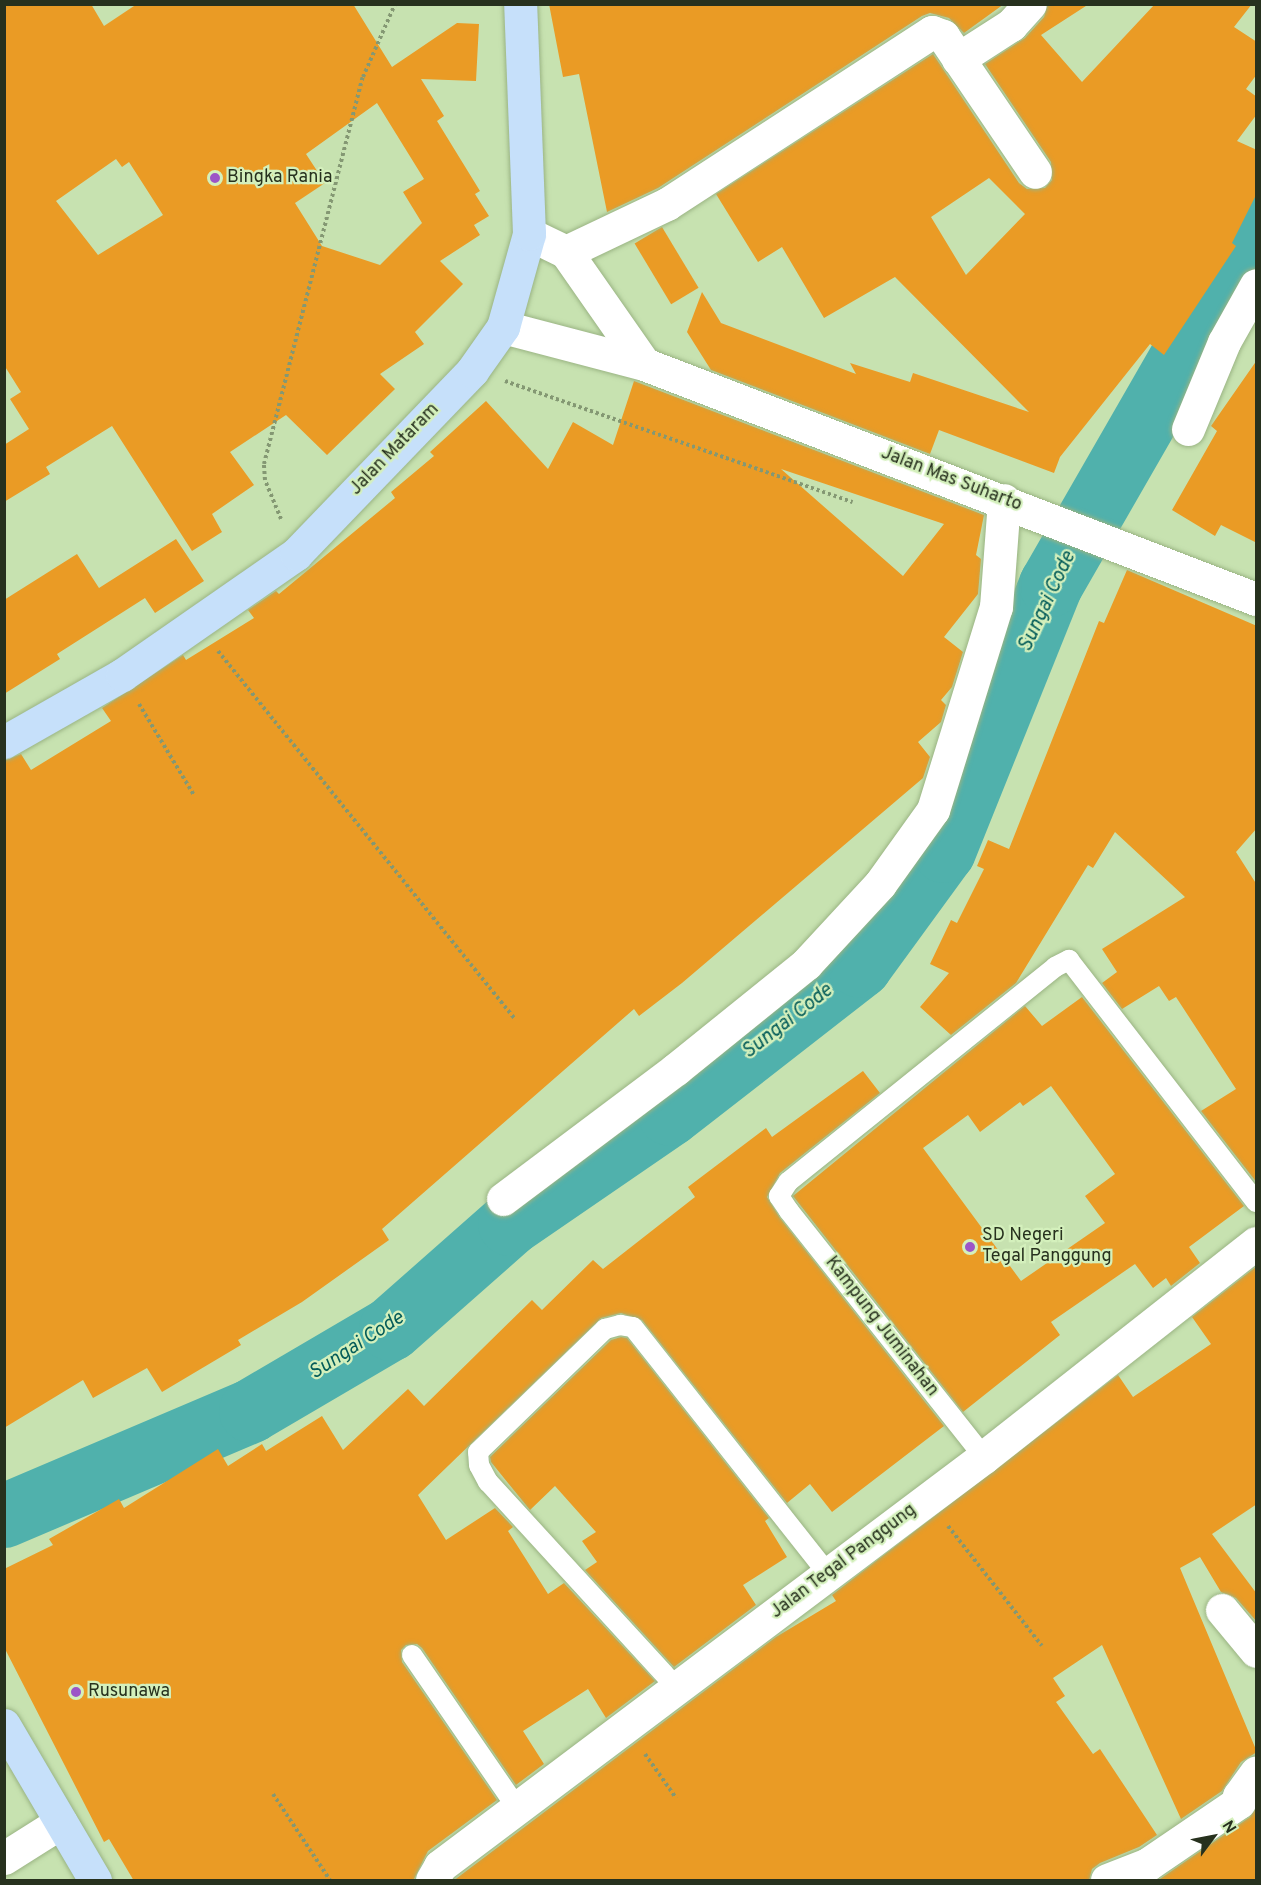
<!DOCTYPE html>
<style>
body{margin:0}
#map{position:relative;width:1261px;height:1885px;overflow:hidden;background:#c7e2b0;font-family:Overpass,sans-serif}
div>[style]{position:absolute}
.river>*{height:64px;margin:-32px;padding:0 32px;transform-origin:32px;border-radius:32px;background:#50b1ac}
.building>*{inset:0;background:#ea9b25;transform-origin:0 0}
.path>*{height:4px;margin-top:-2px;transform-origin:0;background:repeating-linear-gradient(90deg,#849873 0 3px,transparent 0 6px)}
.roads{filter:drop-shadow(0 0 2px #9ab483) drop-shadow(0 0 2px #9ab483)}
.service>*{height:20px;margin:-10px;padding:0 10px;transform-origin:10px;border-radius:10px;background:#fff}
.minor>*{height:33px;margin:-16.5px;padding:0 16.5px;transform-origin:16.5px;border-radius:16.5px;background:#fff}
.tertiary>*{height:33px;margin:-16.5px;padding:0 16.5px;transform-origin:16.5px;border-radius:16.5px;background:#fff}
.secondary>*{height:33px;margin:-16.5px;padding:0 16.5px;transform-origin:16.5px;border-radius:16.5px;background:#c6e0fa}
.dots>*{width:16px;height:16px;translate:-50% -50%;box-sizing:border-box;border:3px solid #d4f0bc;border-radius:50%}
span{translate:-50% -50%;white-space:nowrap;text-align:center;line-height:1.15;-webkit-text-stroke:4.5px #d4f0bc;paint-order:stroke}
.poi-label{font-size:18px;color:#27311e}
.left{translate:0 -50%;text-align:left}
.street-label{font-size:18px;color:#27311e}
.water-label{font-size:20px;color:#045c59;font-style:italic}
.frame{position:absolute;inset:0;border:6px solid #27311e;pointer-events:none}
.north{position:absolute;left:1183px;top:1807px;width:60px;height:60px;-webkit-text-stroke:4px #d4f0bc;paint-order:stroke;rotate:58deg;font-size:16px;font-weight:700;line-height:24px;text-align:center;color:#27311e}
.north::after{content:'';display:block;margin:auto;width:21px;height:27px;background:#27311e;clip-path:polygon(50% 0,100% 100%,50% 72%,0 100%)}
</style>
<div id="map">
<div class="river">
<div style="left:4px;top:1516px;width:268px;rotate:-23deg"></div>
<div style="left:251px;top:1411px;width:162px;rotate:-30.4deg"></div>
<div style="left:391px;top:1329px;width:159px;rotate:-41.4deg"></div>
<div style="left:510px;top:1224px;width:194px;rotate:-34.5deg"></div>
<div style="left:670px;top:1114px;width:241px;rotate:-37.9deg"></div>
<div style="left:860px;top:966px;width:142px;rotate:-53.9deg"></div>
<div style="left:944px;top:851px;width:287px;rotate:-68.1deg"></div>
<div style="left:1051px;top:585px;width:412px;rotate:-60.1deg"></div>
</div>
<div class="building">
<div style="clip-path:polygon(evenodd,4px 4px,91px 4px,104px 26px,137px 4px,353px 4px,392px 67px,457px 23px,479px 24px,476px 81px,421px 79px,444px 116px,437px 121px,480px 191px,475px 194px,489px 216px,474px 225px,480px 235px,440px 261px,463px 284px,415px 332px,424px 344px,380px 374px,395px 389px,327px 455px,286px 415px,230px 452px,254px 485px,212px 514px,222px 532px,192px 551px,112px 426px,46px 467px,50px 474px,4px 502px,4px 445px,29px 429px,10px 399px,21px 392px,4px 365px,4px 4px,377px 103px,424px 179px,403px 192px,422px 223px,380px 265px,322px 246px,295px 203px,325px 183px,306px 154px,377px 103px,4px 4px,116px 159px,122px 167px,129px 162px,163px 215px,98px 255px,56px 201px,116px 159px)"></div>
<div style="clip-path:polygon(549px 4px,1004px 4px,964px 33px,949px 18px,930px 13px,922px 16px,658px 188px,607px 212px,579px 74px,563px 77px)"></div>
<div style="clip-path:polygon(evenodd,1048px 4px,1089px 4px,1041px 35px,1082px 82px,1155px 4px,1252px 4px,1234px 27px,1257px 42px,1257px 74px,1246px 89px,1257px 97px,1257px 114px,1237px 141px,1257px 150px,1257px 193px,1232px 243px,1236px 246px,1164px 355px,1150px 344px,1060px 457px,1054px 473px,939px 430px,930px 454px,711px 370px,687px 332px,702px 292px,721px 323px,856px 374px,850px 363px,910px 382px,913px 373px,1029px 412px,895px 277px,824px 318px,782px 247px,758px 262px,716px 194px,933px 54px,1019px 183px,1027px 189px,1045px 188px,1052px 180px,1051px 162px,985px 64px,1025px 38px,1044px 17px,1048px 4px,989px 178px,1025px 214px,966px 275px,931px 217px,989px 178px)"></div>
<div style="left:662px;top:227px;width:71px;height:32px;rotate:59deg"></div>
<div style="clip-path:polygon(1257px 360px,1257px 543px,1221px 525px,1215px 536px,1172px 510px,1217px 431px,1211px 426px)"></div>
<div style="clip-path:polygon(evenodd,634px 381px,984px 515px,976px 555px,981px 559px,978px 594px,944px 637px,963px 652px,952px 687px,941px 700px,946px 705px,941px 722px,918px 742px,930px 757px,923px 778px,682px 983px,639px 1016px,634px 1009px,382px 1229px,389px 1240px,302px 1302px,238px 1340px,241px 1345px,162px 1392px,147px 1368px,93px 1398px,83px 1380px,4px 1428px,4px 761px,21px 754px,31px 770px,111px 721px,102px 708px,183px 655px,186px 660px,254px 618px,248px 610px,276px 591px,279px 594px,395px 498px,391px 492px,434px 456px,430px 452px,486px 401px,548px 469px,573px 422px,613px 445px,634px 381px,781px 469px,944px 524px,903px 576px,781px 469px)"></div>
<div style="clip-path:polygon(176px 539px,204px 581px,155px 613px,145px 598px,57px 654px,60px 659px,4px 694px,4px 600px,77px 554px,99px 588px)"></div>
<div style="clip-path:polygon(1127px 570px,1257px 626px,1257px 828px,1236px 852px,1257px 885px,1257px 1183px,1201px 1111px,1236px 1089px,1176px 997px,1169px 1001px,1159px 986px,1122px 1009px,1102px 983px,1117px 972px,1102px 949px,1185px 897px,1115px 832px,1093px 868px,1088px 865px,1016px 983px,951px 1035px,920px 1007px,949px 973px,930px 964px,951px 920px,957px 923px,984px 869px,977px 866px,988px 840px,1009px 849px,1099px 621px,1104px 623px)"></div>
<div style="clip-path:polygon(evenodd,1082px 997px,1244px 1206px,1189px 1247px,1200px 1263px,1171px 1286px,1166px 1278px,1153px 1288px,1135px 1264px,1051px 1322px,1060px 1335px,963px 1412px,793px 1196px,1025px 1006px,1042px 1026px,1082px 997px,1051px 1086px,1115px 1174px,1085px 1196px,1105px 1223px,1021px 1281px,923px 1148px,968px 1115px,980px 1132px,1020px 1102px,1023px 1106px,1051px 1086px)"></div>
<div style="clip-path:polygon(863px 1071px,880px 1093px,780px 1173px,767px 1197px,780px 1218px,944px 1426px,832px 1512px,810px 1484px,787px 1503px,642px 1320px,621px 1313px,601px 1318px,418px 1495px,446px 1540px,495px 1508px,513px 1527px,508px 1531px,548px 1594px,564px 1583px,655px 1681px,606px 1718px,588px 1689px,523px 1731px,544px 1764px,516px 1785px,422px 1648px,417px 1644px,406px 1645px,401px 1650px,402px 1662px,497px 1800px,428px 1851px,413px 1881px,134px 1881px,109px 1839px,104px 1842px,4px 1647px,4px 1569px,53px 1545px,49px 1539px,119px 1499px,124px 1508px,218px 1449px,228px 1466px,262px 1444px,266px 1451px,322px 1416px,343px 1450px,408px 1389px,424px 1406px,532px 1300px,542px 1310px,593px 1260px,603px 1269px,695px 1197px,688px 1187px,766px 1128px,772px 1137px)"></div>
<div style="clip-path:polygon(1257px 1266px,1257px 1504px,1212px 1534px,1257px 1594px,1257px 1622px,1236px 1598px,1221px 1592px,1200px 1557px,1180px 1568px,1257px 1752px,1241px 1762px,1222px 1791px,1181px 1819px,1102px 1645px,1053px 1678px,1065px 1696px,1056px 1702px,1093px 1754px,1100px 1749px,1157px 1835px,1139px 1847px,1100px 1863px,1092px 1869px,1089px 1881px,453px 1881px,776px 1637px,836px 1601px,832px 1595px,1118px 1375px,1133px 1397px,1211px 1344px,1192px 1317px)"></div>
<div style="clip-path:polygon(621px 1337px,627px 1338px,769px 1518px,765px 1521px,787px 1557px,743px 1585px,756px 1605px,674px 1667px,585px 1570px,597px 1562px,582px 1541px,596px 1532px,555px 1486px,530px 1510px,491px 1462px,490px 1457px,611px 1340px)"></div>
<div style="clip-path:polygon(1257px 1807px,1257px 1881px,1157px 1881px,1250px 1817px)"></div>
</div>
<div class="path">
<div style="left:505px;top:381px;width:368px;rotate:19.2deg"></div>
<div style="left:281px;top:519px;width:42px;rotate:-112.3deg"></div>
<div style="left:265px;top:480px;width:16px;rotate:-94deg"></div>
<div style="left:264px;top:464px;width:399px;rotate:-75.7deg"></div>
<div style="left:363px;top:77px;width:80px;rotate:-66.3deg"></div>
<div style="left:218px;top:651px;width:473px;rotate:51.1deg"></div>
<div style="left:139px;top:704px;width:106px;rotate:58.9deg"></div>
<div style="left:948px;top:1526px;width:152px;rotate:51.9deg"></div>
<div style="left:645px;top:1754px;width:54px;rotate:54.8deg"></div>
<div style="left:273px;top:1794px;width:103px;rotate:56.5deg"></div>
</div>
<div class="roads">
<div class="service">
<div style="left:984px;top:1457px;width:314px;rotate:-128.4deg"></div>
<div style="left:789px;top:1211px;width:18px;rotate:-124deg"></div>
<div style="left:779px;top:1196px;width:17px;rotate:-57deg"></div>
<div style="left:788px;top:1182px;width:343px;rotate:-38.8deg"></div>
<div style="left:1055px;top:967px;width:16px;rotate:-27deg"></div>
<div style="left:1069px;top:960px;width:306px;rotate:52.3deg"></div>
<div style="left:412px;top:1655px;width:186px;rotate:55.5deg"></div>
<div style="left:677px;top:1688px;width:280px;rotate:-132.5deg"></div>
<div style="left:488px;top:1482px;width:19px;rotate:-118deg"></div>
<div style="left:479px;top:1465px;width:13px;rotate:-94deg"></div>
<div style="left:478px;top:1452px;width:177px;rotate:-44.1deg"></div>
<div style="left:605px;top:1329px;width:16px;rotate:-15deg"></div>
<div style="left:620px;top:1325px;width:13px;rotate:9deg"></div>
<div style="left:633px;top:1327px;width:315px;rotate:51.7deg"></div>
</div>
<div class="minor">
<div style="left:958px;top:59px;width:63px;rotate:-32.7deg"></div>
<div style="left:1011px;top:25px;width:28px;rotate:-48deg"></div>
<div style="left:566px;top:252px;width:112px;rotate:-25.4deg"></div>
<div style="left:667px;top:204px;width:316px;rotate:-33deg"></div>
<div style="left:932px;top:32px;width:12px;rotate:20deg"></div>
<div style="left:943px;top:36px;width:164px;rotate:55.9deg"></div>
<div style="left:1188px;top:429px;width:94px;rotate:-67.5deg"></div>
<div style="left:1224px;top:342px;width:65px;rotate:-60.7deg"></div>
<div style="left:503px;top:1199px;width:216px;rotate:-36.9deg"></div>
<div style="left:676px;top:1069px;width:167px;rotate:-38.9deg"></div>
<div style="left:806px;top:964px;width:109px;rotate:-47.2deg"></div>
<div style="left:880px;top:884px;width:91px;rotate:-54.4deg"></div>
<div style="left:933px;top:810px;width:213px;rotate:-72.8deg"></div>
<div style="left:996px;top:607px;width:107px;rotate:-85.7deg"></div>
<div style="left:1222px;top:1610px;width:53px;rotate:50.3deg"></div>
<div style="left:4px;top:1858px;width:67px;rotate:-32.3deg"></div>
<div style="left:432px;top:1880px;width:16px;rotate:-60deg"></div>
<div style="left:440px;top:1866px;width:681px;rotate:-36.94deg"></div>
<div style="left:984px;top:1457px;width:346px;rotate:-38.2deg"></div>
<div style="left:1107px;top:1880px;width:44px;rotate:-21.3deg"></div>
<div style="left:1148px;top:1864px;width:110px;rotate:-34.3deg"></div>
<div style="left:1239px;top:1802px;width:6px;rotate:-90deg"></div>
<div style="left:1239px;top:1796px;width:29px;rotate:-54deg"></div>
</div>
<div class="tertiary">
<div style="left:529px;top:234px;width:41px;rotate:25.9deg"></div>
<div style="left:566px;top:252px;width:136px;rotate:55.1deg"></div>
<div style="left:503px;top:327px;width:146px;rotate:14.7deg"></div>
<div style="left:644px;top:364px;width:656px;rotate:21.01deg"></div>
</div>
<div class="secondary">
<div style="left:4px;top:742px;width:136px;rotate:-29.6deg"></div>
<div style="left:122px;top:675px;width:212px;rotate:-34.8deg"></div>
<div style="left:296px;top:554px;width:254px;rotate:-46.1deg"></div>
<div style="left:472px;top:371px;width:54px;rotate:-54.8deg"></div>
<div style="left:503px;top:327px;width:97px;rotate:-74.4deg"></div>
<div style="left:529px;top:234px;width:230px;rotate:-92.2deg"></div>
<div style="left:4px;top:1725px;width:180px;rotate:59.6deg"></div>
</div>
</div>
<div class="dots">
<div style="left:215px;top:178px;background:#9c54c7"></div>
<div style="left:970px;top:1247px;background:#9c54c7"></div>
<div style="left:76px;top:1692px;background:#9c54c7"></div>
</div>
<div class="poi-label">
<span class="left" style="left:227px;top:178px">Bingka Rania</span>
<span class="left" style="left:982px;top:1247px">SD Negeri<br>Tegal Panggung</span>
<span class="left" style="left:88px;top:1692px">Rusunawa</span>
</div>
<div class="street-label">
<span style="left:395px;top:450px;rotate:-46deg">Jalan Mataram</span>
<span style="left:951px;top:480px;rotate:21deg">Jalan Mas Suharto</span>
<span style="left:881px;top:1327px;rotate:52deg">Kampung Juminahan</span>
<span style="left:844px;top:1562px;rotate:-37deg">Jalan Tegal Panggung</span>
</div>
<div class="water-label">
<span style="left:1048px;top:602px;rotate:-65deg">Sungai Code</span>
<span style="left:788px;top:1022px;rotate:-38deg">Sungai Code</span>
<span style="left:357px;top:1346px;rotate:-33deg">Sungai Code</span>
</div>
<div class="frame"></div>
<div class="north">N</div>
</div>
